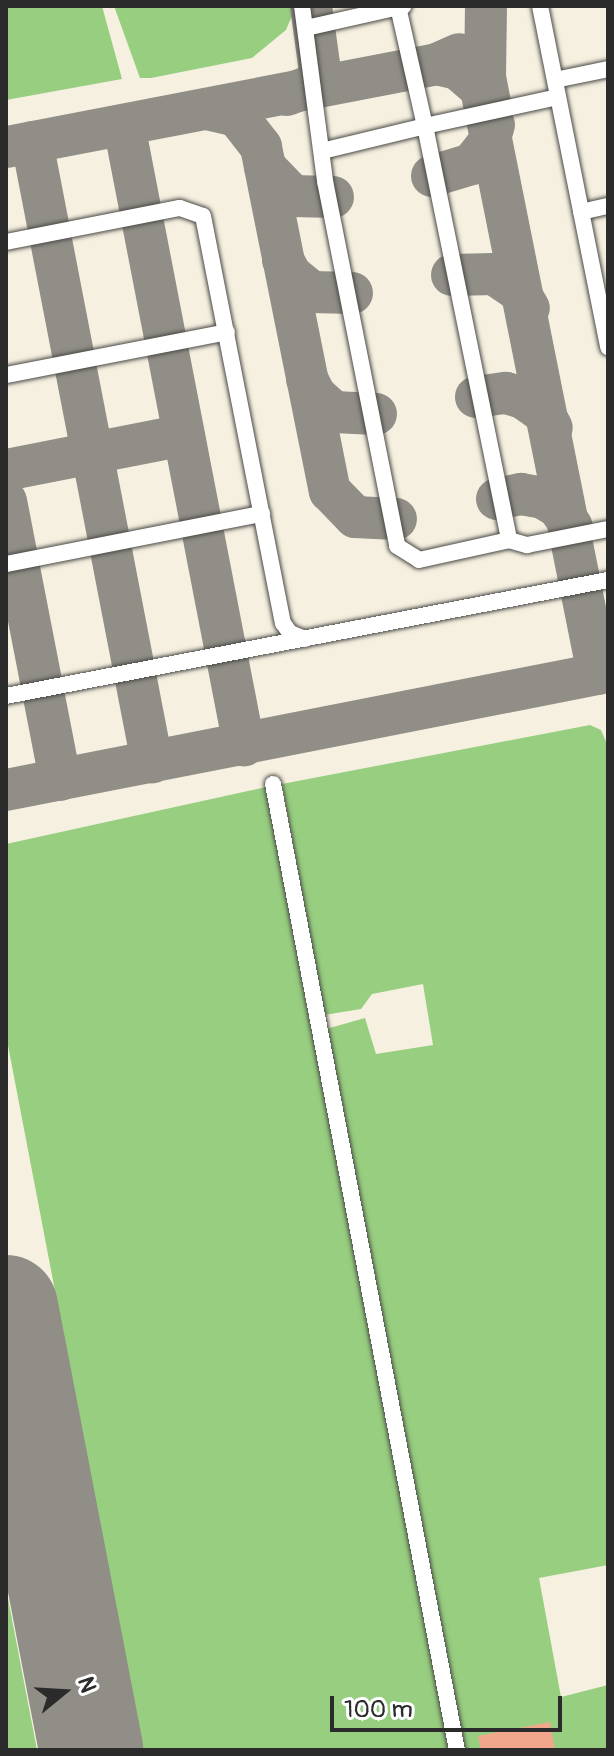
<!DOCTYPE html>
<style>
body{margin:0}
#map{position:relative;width:614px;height:1756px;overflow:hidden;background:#f6f0e0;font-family:Pangolin,sans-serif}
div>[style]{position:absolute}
.green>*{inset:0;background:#97ce80}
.taxiway>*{height:42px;margin:-21px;padding:0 21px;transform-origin:21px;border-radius:21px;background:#908e86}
.runway>*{height:104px;margin:-52px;padding:0 52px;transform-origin:52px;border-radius:52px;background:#908e86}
.building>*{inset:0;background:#f1a78c}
.roads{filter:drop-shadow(0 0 2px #494946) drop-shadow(0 0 2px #494946)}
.minor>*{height:16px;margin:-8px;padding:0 8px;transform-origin:8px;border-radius:8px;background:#fff}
span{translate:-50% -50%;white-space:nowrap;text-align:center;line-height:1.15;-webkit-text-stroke:6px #fff;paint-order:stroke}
.frame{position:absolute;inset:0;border:8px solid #2b2b2b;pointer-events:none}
.north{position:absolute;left:24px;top:1652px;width:80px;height:80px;-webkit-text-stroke:6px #fff;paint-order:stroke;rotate:72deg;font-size:22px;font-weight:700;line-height:32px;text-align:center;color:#2b2b2b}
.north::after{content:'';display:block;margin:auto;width:28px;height:36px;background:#2b2b2b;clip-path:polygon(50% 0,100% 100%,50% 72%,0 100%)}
.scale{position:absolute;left:330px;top:1696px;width:232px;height:36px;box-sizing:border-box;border:4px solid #2b2b2b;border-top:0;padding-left:10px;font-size:24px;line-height:28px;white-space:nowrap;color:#2b2b2b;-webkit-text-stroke:6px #fff;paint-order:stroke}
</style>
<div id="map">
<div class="green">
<div style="clip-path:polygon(6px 6px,102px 6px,122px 79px,6px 100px)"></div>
<div style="clip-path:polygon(114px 6px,296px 6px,286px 30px,252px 58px,151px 78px,140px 78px)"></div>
<div style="clip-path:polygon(590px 725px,601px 730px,608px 746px,608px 1565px,539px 1578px,561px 1697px,608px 1685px,608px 1750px,463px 1750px,326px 1029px,365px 1018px,376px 1054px,433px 1045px,423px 984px,372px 994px,361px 1009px,324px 1015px,282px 784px)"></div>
<div style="clip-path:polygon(266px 787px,453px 1750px,143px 1750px,6px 1035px,6px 844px)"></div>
<div style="clip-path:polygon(6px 1588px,37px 1750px,6px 1750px)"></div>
</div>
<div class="taxiway">
<div style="left:486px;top:6px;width:71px;rotate:90.8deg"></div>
<div style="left:485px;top:77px;width:31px;rotate:79deg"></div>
<div style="left:287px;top:95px;width:28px;rotate:-21deg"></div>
<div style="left:313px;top:85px;width:16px;rotate:-63deg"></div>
<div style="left:320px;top:71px;width:66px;rotate:-97.9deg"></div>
<div style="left:207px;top:109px;width:31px;rotate:13deg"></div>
<div style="left:237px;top:116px;width:39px;rotate:52deg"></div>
<div style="left:261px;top:147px;width:351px;rotate:78.7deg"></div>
<div style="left:330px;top:491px;width:36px;rotate:46deg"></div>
<div style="left:355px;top:517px;width:41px;rotate:2.8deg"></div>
<div style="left:124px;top:125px;width:632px;rotate:79.05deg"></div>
<div style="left:32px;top:142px;width:632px;rotate:79.05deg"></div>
<div style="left:7px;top:147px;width:438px;rotate:-10.9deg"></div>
<div style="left:437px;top:64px;width:24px;rotate:-24deg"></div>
<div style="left:265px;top:167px;width:40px;rotate:46deg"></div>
<div style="left:293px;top:196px;width:40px;rotate:1.4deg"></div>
<div style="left:432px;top:176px;width:42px;rotate:-16.7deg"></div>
<div style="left:472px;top:164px;width:28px;rotate:-52deg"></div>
<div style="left:489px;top:142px;width:18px;rotate:-74deg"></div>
<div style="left:283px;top:260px;width:17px;rotate:62deg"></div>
<div style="left:291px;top:275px;width:27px;rotate:39deg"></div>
<div style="left:312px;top:292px;width:40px;rotate:1.4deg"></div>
<div style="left:452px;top:275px;width:42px;rotate:-1.4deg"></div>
<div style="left:494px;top:274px;width:29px;rotate:34deg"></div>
<div style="left:518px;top:290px;width:21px;rotate:59deg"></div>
<div style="left:307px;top:379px;width:18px;rotate:63deg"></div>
<div style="left:315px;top:395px;width:25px;rotate:42deg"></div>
<div style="left:334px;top:412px;width:42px;rotate:2.7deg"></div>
<div style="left:476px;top:397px;width:30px;rotate:-8deg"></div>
<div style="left:506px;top:393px;width:18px;rotate:16deg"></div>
<div style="left:523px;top:398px;width:24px;rotate:35deg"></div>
<div style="left:543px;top:412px;width:18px;rotate:61deg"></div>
<div style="left:6px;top:470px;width:181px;rotate:-11.1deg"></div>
<div style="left:497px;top:499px;width:25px;rotate:-12deg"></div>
<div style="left:521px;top:494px;width:22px;rotate:10deg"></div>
<div style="left:543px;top:498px;width:17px;rotate:31deg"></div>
<div style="left:558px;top:507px;width:24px;rotate:55deg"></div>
<div style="left:6px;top:501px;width:284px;rotate:79deg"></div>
<div style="left:6px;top:790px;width:603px;rotate:-11.09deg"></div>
<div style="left:598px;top:674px;width:597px;rotate:-101.31deg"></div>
<div style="left:481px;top:89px;width:30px;rotate:-139deg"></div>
<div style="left:458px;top:69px;width:22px;rotate:-167deg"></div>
</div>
<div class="runway">
<div style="left:6px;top:1307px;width:451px;rotate:79.1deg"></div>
</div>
<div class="building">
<div style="clip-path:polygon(550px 1722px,555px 1750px,481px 1750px,478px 1736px)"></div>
</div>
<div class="roads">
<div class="minor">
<div style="left:302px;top:6px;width:177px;rotate:82.5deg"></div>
<div style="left:325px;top:181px;width:372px;rotate:78.8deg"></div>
<div style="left:397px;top:546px;width:26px;rotate:32deg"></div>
<div style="left:419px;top:560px;width:92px;rotate:-12.5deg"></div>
<div style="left:509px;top:540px;width:19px;rotate:16deg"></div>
<div style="left:527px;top:545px;width:83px;rotate:-11.2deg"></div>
<div style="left:540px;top:6px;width:348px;rotate:78.7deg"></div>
<div style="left:399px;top:11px;width:118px;rotate:77.3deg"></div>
<div style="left:425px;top:126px;width:136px;rotate:-12.3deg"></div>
<div style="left:306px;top:28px;width:100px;rotate:-12.7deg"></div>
<div style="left:555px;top:80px;width:54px;rotate:-11.7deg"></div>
<div style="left:322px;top:151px;width:106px;rotate:-13.6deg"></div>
<div style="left:425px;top:126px;width:422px;rotate:78.5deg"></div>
<div style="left:581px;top:212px;width:28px;rotate:-13deg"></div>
<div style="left:6px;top:242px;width:177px;rotate:-11.1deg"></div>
<div style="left:180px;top:208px;width:24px;rotate:19deg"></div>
<div style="left:203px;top:216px;width:415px;rotate:78.9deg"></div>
<div style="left:283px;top:623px;width:12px;rotate:55deg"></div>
<div style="left:290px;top:633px;width:16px;rotate:22deg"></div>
<div style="left:6px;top:375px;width:225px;rotate:-11deg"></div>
<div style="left:6px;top:564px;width:261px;rotate:-11.1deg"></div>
<div style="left:6px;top:696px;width:613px;rotate:-10.91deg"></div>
<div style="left:273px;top:784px;width:983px;rotate:79.22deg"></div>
</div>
</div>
<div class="frame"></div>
<div class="north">N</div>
<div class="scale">100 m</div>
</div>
